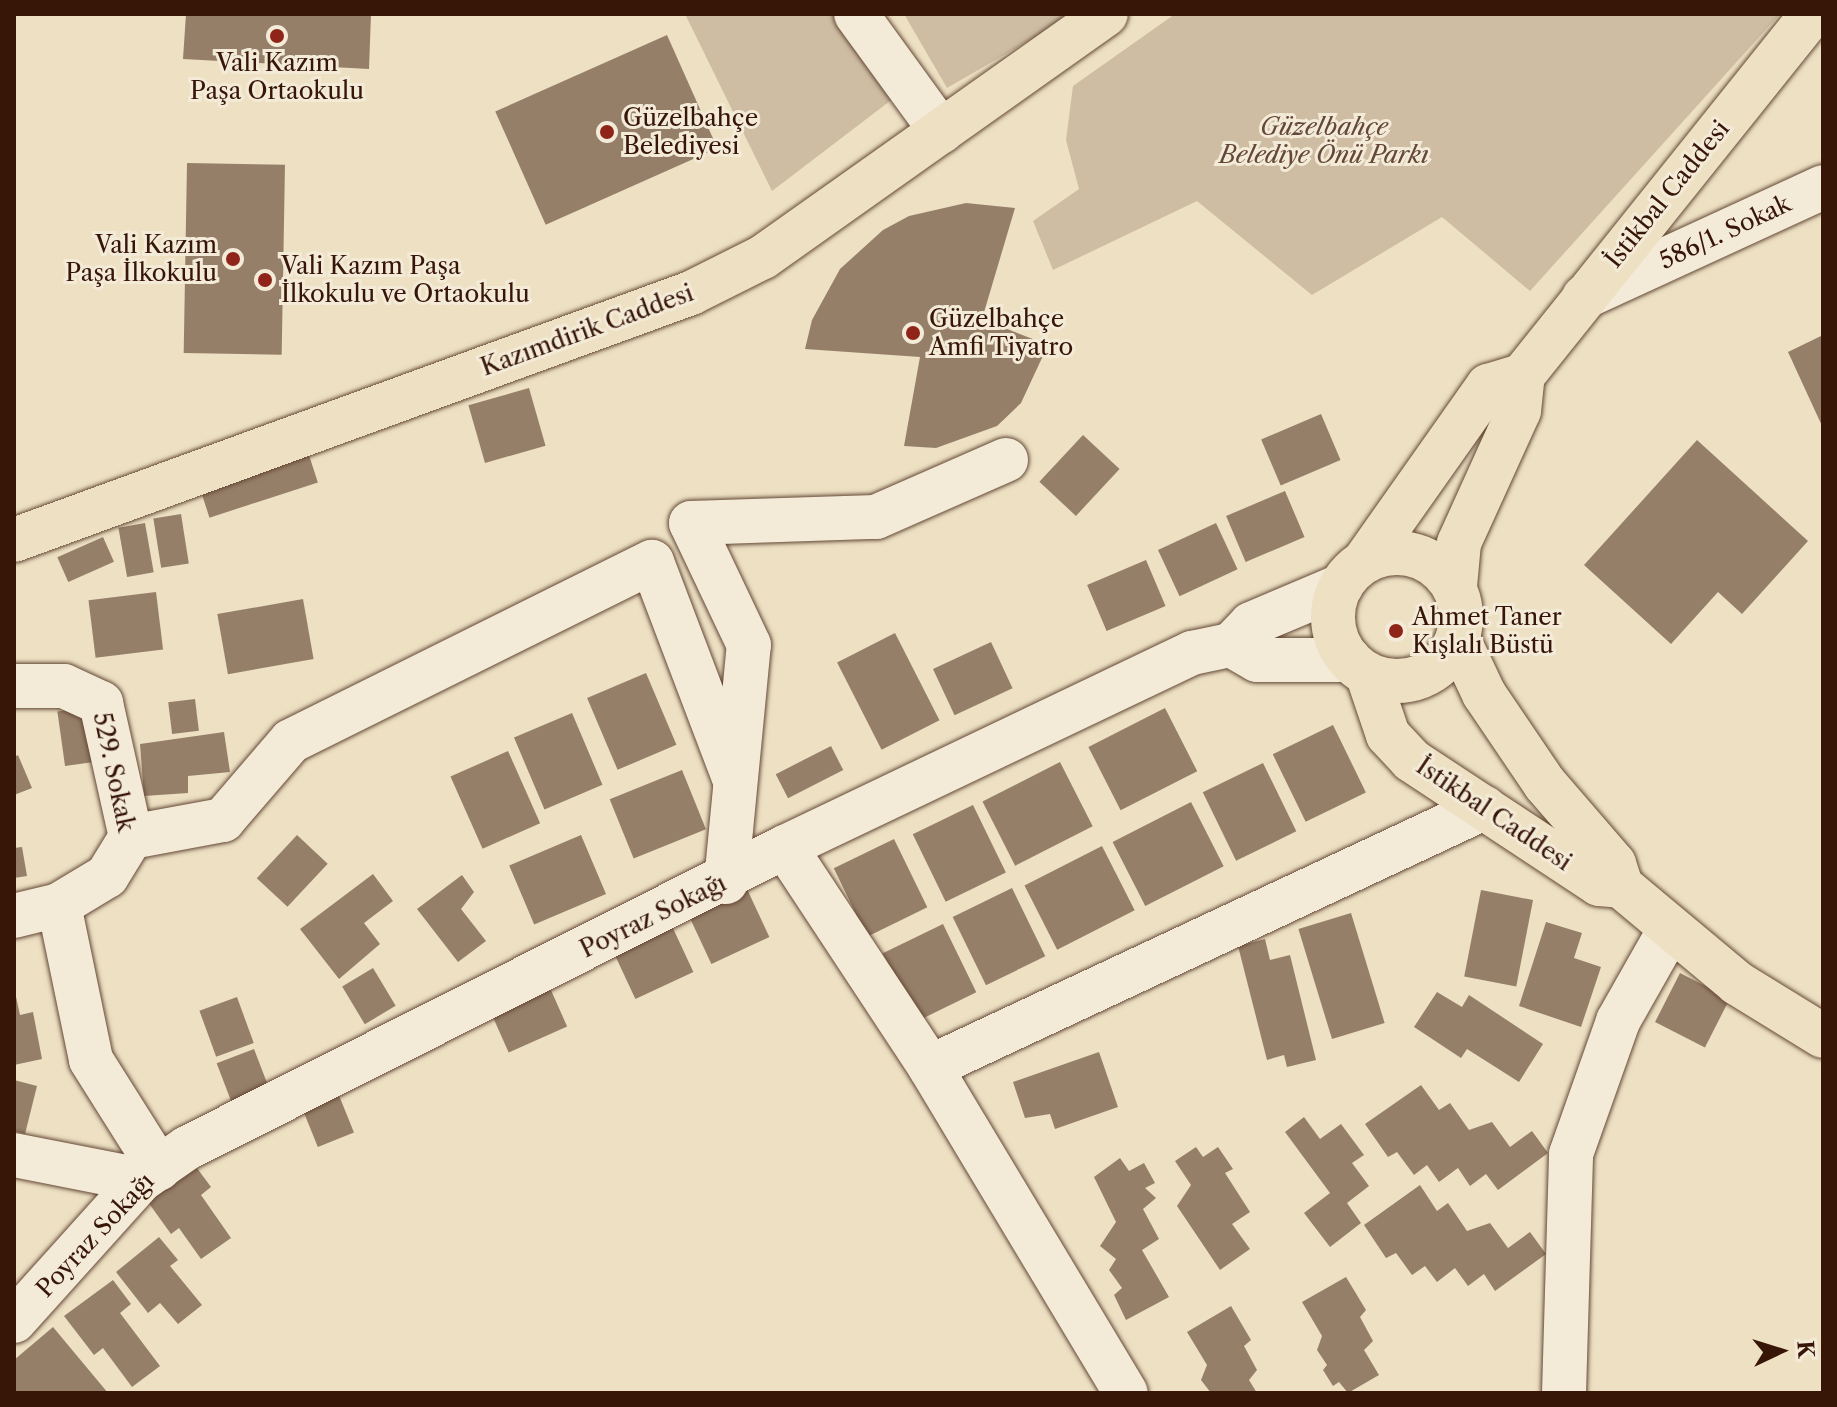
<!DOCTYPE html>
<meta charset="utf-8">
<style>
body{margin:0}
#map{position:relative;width:1837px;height:1407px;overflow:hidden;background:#ede0c3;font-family:"Libre Caslon Text",serif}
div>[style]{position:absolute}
.green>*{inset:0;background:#cebda3}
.building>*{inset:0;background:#967f69;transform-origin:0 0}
.roads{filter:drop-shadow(0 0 2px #644836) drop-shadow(0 0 2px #644836)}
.minor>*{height:44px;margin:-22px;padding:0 22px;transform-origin:22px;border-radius:22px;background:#f3ebd8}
.major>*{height:44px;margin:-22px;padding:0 22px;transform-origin:22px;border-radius:22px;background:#ede0c3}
.major>.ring{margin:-22px;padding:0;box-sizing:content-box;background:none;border:44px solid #ede0c3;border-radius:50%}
.dots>*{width:22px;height:22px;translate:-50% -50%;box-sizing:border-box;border:4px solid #f3ebd8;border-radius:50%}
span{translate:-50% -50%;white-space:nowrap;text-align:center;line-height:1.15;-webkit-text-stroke:6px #f3ebd8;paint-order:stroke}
.poi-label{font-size:24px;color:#371507}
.left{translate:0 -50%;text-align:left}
.right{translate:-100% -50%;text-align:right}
.park-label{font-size:24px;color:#644736;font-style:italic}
.street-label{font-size:24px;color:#371507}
.frame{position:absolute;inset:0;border:16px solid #371507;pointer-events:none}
.north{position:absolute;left:1741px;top:1311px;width:80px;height:80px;-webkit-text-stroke:6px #f3ebd8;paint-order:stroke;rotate:86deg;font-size:22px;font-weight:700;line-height:32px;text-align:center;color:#371507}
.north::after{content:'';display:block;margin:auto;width:28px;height:36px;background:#371507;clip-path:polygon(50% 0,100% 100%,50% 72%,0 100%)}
</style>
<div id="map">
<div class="green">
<div style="clip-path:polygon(685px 14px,834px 14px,894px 98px,772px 191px)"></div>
<div style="clip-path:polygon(904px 14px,1075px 14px,947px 88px)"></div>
<div style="clip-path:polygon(1175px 14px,1780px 14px,1530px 291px,1442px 217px,1312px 295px,1197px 201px,1053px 270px,1033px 221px,1079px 189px,1066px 140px,1073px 86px)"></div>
</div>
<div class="building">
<div style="clip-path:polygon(186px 14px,371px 14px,369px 69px,183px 59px)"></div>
<div style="left:667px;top:35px;width:124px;height:188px;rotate:66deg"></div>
<div style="left:187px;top:163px;width:98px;height:190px;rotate:1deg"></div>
<div style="clip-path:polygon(966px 203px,1015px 208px,982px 319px,1048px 345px,1021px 403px,997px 426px,936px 448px,904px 446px,920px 357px,805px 349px,812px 320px,840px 269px,883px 230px,909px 216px)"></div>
<div style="clip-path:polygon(1823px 335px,1823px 428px,1788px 352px)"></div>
<div style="left:529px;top:388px;width:60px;height:63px;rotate:74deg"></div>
<div style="left:1321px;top:414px;width:50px;height:65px;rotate:67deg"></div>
<div style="left:1083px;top:435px;width:50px;height:64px;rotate:43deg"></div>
<div style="clip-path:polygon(1697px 440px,1808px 541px,1742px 614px,1718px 592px,1671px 644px,1584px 565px)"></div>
<div style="left:308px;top:452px;width:32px;height:114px;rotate:72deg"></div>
<div style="left:1285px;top:491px;width:50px;height:64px;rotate:67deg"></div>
<div style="left:181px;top:514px;width:50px;height:28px;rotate:81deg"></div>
<div style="left:145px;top:523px;width:50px;height:27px;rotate:80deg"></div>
<div style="left:1216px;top:523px;width:51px;height:64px;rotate:65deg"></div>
<div style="left:103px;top:537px;width:27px;height:50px;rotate:66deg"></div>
<div style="left:1146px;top:560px;width:50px;height:64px;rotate:67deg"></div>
<div style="left:156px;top:592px;width:58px;height:68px;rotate:83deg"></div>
<div style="left:303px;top:599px;width:61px;height:87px;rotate:80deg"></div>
<div style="left:895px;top:633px;width:98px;height:65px;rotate:63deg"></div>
<div style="left:991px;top:642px;width:51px;height:64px;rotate:65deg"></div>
<div style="left:646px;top:673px;width:78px;height:64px;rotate:67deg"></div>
<div style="left:195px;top:699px;width:32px;height:27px;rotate:83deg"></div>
<div style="left:97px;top:706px;width:55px;height:40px;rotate:82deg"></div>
<div style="left:1165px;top:708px;width:71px;height:86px;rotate:63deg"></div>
<div style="left:572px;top:713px;width:78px;height:63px;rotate:67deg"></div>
<div style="left:1333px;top:725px;width:75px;height:67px;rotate:64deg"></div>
<div style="clip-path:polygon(224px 732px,230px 772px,188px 776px,188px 793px,144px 796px,140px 744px)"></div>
<div style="left:831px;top:746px;width:27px;height:62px;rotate:63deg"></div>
<div style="left:508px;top:751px;width:79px;height:63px;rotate:66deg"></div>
<div style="clip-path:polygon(18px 755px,32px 788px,14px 795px,14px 757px)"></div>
<div style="left:1060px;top:762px;width:72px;height:87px;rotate:63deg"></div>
<div style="left:1263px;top:763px;width:76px;height:67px;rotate:64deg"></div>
<div style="left:682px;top:770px;width:64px;height:78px;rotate:68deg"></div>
<div style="left:1191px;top:802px;width:72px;height:88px;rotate:63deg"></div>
<div style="left:973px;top:805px;width:75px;height:67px;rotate:64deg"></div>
<div style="left:297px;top:835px;width:42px;height:59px;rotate:43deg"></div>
<div style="left:581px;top:835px;width:64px;height:78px;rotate:67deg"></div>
<div style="left:894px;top:839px;width:76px;height:67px;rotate:64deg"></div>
<div style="left:1102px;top:846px;width:72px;height:87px;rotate:63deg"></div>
<div style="clip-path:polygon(22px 847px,27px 876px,14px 878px,14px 848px)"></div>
<div style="clip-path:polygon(373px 874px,393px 901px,364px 923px,380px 944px,339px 979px,300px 929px)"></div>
<div style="clip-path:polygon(462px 875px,474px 892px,461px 909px,486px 941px,458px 962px,417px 909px)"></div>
<div style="left:1012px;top:888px;width:76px;height:66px;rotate:64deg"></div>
<div style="left:747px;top:889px;width:53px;height:64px;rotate:65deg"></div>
<div style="left:1481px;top:890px;width:53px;height:88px;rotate:11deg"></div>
<div style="left:1351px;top:913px;width:115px;height:55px;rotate:73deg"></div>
<div style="clip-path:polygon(1546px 922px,1582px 933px,1574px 958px,1601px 967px,1581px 1027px,1519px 1006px)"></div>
<div style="left:671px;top:924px;width:53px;height:64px;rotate:65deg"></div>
<div style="left:943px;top:924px;width:76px;height:67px;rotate:64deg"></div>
<div style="clip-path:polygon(1265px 939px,1270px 960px,1290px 955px,1316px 1060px,1287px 1067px,1284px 1055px,1267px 1060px,1238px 946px)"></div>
<div style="left:373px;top:968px;width:44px;height:36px;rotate:59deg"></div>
<div style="left:1680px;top:973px;width:56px;height:55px;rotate:27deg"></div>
<div style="left:546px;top:979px;width:52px;height:64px;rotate:66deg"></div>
<div style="clip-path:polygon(15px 992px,20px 1015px,33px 1012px,42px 1059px,14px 1065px)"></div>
<div style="clip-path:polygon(1437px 992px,1462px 1007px,1469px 995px,1543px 1044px,1519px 1082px,1467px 1049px,1461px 1058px,1414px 1027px)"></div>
<div style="left:237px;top:997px;width:49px;height:40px;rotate:70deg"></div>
<div style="left:254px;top:1049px;width:48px;height:40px;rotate:69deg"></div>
<div style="clip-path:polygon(1099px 1052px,1118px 1107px,1055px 1129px,1050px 1114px,1025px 1118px,1013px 1082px)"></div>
<div style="clip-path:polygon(14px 1080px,37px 1086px,25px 1134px,14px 1131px)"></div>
<div style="clip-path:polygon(1421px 1085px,1439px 1110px,1450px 1103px,1469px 1130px,1492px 1122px,1510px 1147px,1532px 1131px,1548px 1153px,1498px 1190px,1486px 1174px,1470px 1186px,1458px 1168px,1439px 1182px,1427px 1165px,1414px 1175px,1397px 1152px,1388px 1157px,1365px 1124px)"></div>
<div style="left:336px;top:1088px;width:48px;height:39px;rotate:68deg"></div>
<div style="clip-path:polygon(1304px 1117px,1320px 1139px,1341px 1124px,1364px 1155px,1352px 1163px,1369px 1186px,1347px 1203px,1361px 1223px,1330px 1247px,1304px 1213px,1330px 1193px,1285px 1132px)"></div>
<div style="clip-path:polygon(1196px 1147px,1203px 1157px,1218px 1147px,1233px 1169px,1225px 1173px,1250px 1212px,1232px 1224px,1250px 1249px,1220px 1270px,1177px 1206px,1191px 1185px,1175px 1161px)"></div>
<div style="clip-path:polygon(188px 1156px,211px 1187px,201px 1195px,231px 1238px,201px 1259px,179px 1228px,171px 1234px,140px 1191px)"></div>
<div style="clip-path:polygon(1120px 1158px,1129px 1171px,1144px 1163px,1155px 1183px,1145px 1188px,1156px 1198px,1143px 1209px,1159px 1239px,1142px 1250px,1169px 1297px,1126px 1320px,1114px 1295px,1122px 1288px,1109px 1270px,1116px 1259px,1100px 1246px,1116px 1222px,1094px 1177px)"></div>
<div style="clip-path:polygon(1420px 1185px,1437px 1211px,1448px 1203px,1467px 1231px,1490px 1223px,1508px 1248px,1530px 1232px,1546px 1254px,1495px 1291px,1484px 1274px,1468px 1286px,1455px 1268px,1437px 1282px,1425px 1266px,1412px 1275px,1396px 1253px,1386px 1258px,1364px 1225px)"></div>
<div style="clip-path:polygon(159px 1237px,178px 1260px,170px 1266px,202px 1305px,178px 1324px,160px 1303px,148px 1313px,116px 1272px)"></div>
<div style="clip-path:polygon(1346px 1277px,1366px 1310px,1360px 1317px,1373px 1341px,1364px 1350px,1379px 1375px,1348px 1393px,1339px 1382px,1333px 1386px,1323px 1370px,1327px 1365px,1317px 1350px,1322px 1336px,1302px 1302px)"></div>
<div style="clip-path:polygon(113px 1280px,131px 1304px,120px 1313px,160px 1366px,132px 1387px,103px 1348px,94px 1355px,64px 1316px)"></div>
<div style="clip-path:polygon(1231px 1306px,1251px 1340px,1244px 1346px,1257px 1370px,1249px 1380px,1257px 1393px,1211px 1393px,1201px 1380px,1207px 1365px,1187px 1332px)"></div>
<div style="clip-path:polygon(53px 1327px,108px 1393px,14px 1393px,14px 1360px)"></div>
</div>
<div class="roads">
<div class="minor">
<div style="left:856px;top:14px;width:145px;rotate:54deg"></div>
<div style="left:1584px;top:297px;width:263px;rotate:-24.7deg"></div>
<div style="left:1231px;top:645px;width:30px;rotate:30deg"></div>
<div style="left:1257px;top:660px;width:93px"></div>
<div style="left:14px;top:686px;width:50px"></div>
<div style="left:64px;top:686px;width:41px;rotate:24.7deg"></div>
<div style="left:101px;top:703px;width:137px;rotate:77.4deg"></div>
<div style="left:131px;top:837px;width:46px;rotate:121.6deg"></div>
<div style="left:107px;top:876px;width:56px;rotate:148.9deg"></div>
<div style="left:59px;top:905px;width:46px;rotate:166.3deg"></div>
<div style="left:131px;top:837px;width:94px;rotate:-10.5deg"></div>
<div style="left:223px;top:820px;width:104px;rotate:-49.3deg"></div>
<div style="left:291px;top:741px;width:403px;rotate:-26.4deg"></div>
<div style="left:652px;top:562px;width:233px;rotate:69.2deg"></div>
<div style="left:785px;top:847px;width:263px;rotate:56.6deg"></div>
<div style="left:930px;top:1067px;width:380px;rotate:59deg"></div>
<div style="left:726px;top:882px;width:238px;rotate:-84.5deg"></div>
<div style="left:749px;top:645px;width:135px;rotate:-115.4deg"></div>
<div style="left:691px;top:523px;width:185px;rotate:-1.9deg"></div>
<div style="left:876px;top:517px;width:142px;rotate:-23.7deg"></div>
<div style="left:59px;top:905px;width:158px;rotate:78.3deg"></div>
<div style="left:91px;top:1060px;width:128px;rotate:57.8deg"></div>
<div style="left:930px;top:1067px;width:612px;rotate:-25.06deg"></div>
<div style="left:14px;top:1155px;width:129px;rotate:11.1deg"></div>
<div style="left:14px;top:1321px;width:190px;rotate:-48deg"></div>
<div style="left:141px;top:1180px;width:56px;rotate:-34.8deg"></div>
<div style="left:187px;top:1148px;width:669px;rotate:-26.72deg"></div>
<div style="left:785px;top:847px;width:451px;rotate:-25.5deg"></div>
<div style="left:1192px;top:653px;width:40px;rotate:-12deg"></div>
<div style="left:1231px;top:645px;width:29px;rotate:-46deg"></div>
<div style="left:1251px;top:624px;width:98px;rotate:-22.9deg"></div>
<div style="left:1564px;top:1393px;width:239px;rotate:-88.3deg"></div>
<div style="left:1571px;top:1154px;width:141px;rotate:-70.5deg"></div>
<div style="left:1618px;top:1021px;width:106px;rotate:-60.5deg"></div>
</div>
<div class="major">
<div style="left:14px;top:540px;width:721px;rotate:-20.04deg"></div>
<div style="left:691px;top:293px;width:80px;rotate:-26.6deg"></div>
<div style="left:763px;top:257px;width:420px;rotate:-35.3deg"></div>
<div class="ring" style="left:1333px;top:553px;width:84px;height:84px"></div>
<div style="left:1366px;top:559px;width:212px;rotate:-54.8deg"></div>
<div style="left:1488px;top:386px;width:37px;rotate:-17deg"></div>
<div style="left:1455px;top:586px;width:43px;rotate:-84.7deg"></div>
<div style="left:1459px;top:543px;width:145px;rotate:-65.6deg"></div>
<div style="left:1519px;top:411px;width:36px;rotate:-84deg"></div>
<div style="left:1523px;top:375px;width:462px;rotate:-51.3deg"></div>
<div style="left:1458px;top:639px;width:61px;rotate:64.7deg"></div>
<div style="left:1484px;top:694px;width:109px;rotate:55.9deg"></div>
<div style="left:1545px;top:784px;width:106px;rotate:49.2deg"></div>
<div style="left:1614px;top:864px;width:23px;rotate:72deg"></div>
<div style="left:1621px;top:886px;width:151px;rotate:39.9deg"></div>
<div style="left:1737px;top:983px;width:101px;rotate:31.6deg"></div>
<div style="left:1368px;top:676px;width:62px;rotate:71.3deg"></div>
<div style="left:1388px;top:735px;width:34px;rotate:47deg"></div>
<div style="left:1411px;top:760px;width:225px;rotate:33.4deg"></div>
<div style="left:1599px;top:884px;width:22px;rotate:5deg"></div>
</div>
</div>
<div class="dots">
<div style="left:277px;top:36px;background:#8f2418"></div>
<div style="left:607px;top:132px;background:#8f2418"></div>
<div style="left:233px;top:259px;background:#8f2418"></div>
<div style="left:265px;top:280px;background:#8f2418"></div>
<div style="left:913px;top:333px;background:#8f2418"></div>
<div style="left:1396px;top:631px;background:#8f2418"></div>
</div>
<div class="poi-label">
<span style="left:277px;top:77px">Vali Kazım<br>Paşa Ortaokulu</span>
<span class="left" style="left:623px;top:132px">Güzelbahçe<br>Belediyesi</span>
<span class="right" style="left:217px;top:259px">Vali Kazım<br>Paşa İlkokulu</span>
<span class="left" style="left:281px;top:280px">Vali Kazım Paşa<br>İlkokulu ve Ortaokulu</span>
<span class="left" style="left:929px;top:333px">Güzelbahçe<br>Amfi Tiyatro</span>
<span class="left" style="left:1412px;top:631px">Ahmet Taner<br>Kışlalı Büstü</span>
</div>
<div class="park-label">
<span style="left:1324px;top:141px">Güzelbahçe<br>Belediye Önü Parkı</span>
</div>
<div class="street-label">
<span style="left:1667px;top:194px;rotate:-51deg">İstikbal Caddesi</span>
<span style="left:1725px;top:232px;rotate:-25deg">586/1. Sokak</span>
<span style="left:587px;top:330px;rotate:-20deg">Kazımdirik Caddesi</span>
<span style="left:114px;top:772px;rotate:78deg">529. Sokak</span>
<span style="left:1494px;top:814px;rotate:34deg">İstikbal Caddesi</span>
<span style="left:653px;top:916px;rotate:-26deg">Poyraz Sokağı</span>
<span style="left:95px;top:1235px;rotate:-47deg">Poyraz Sokağı</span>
</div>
<div class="frame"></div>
<div class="north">K</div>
</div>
